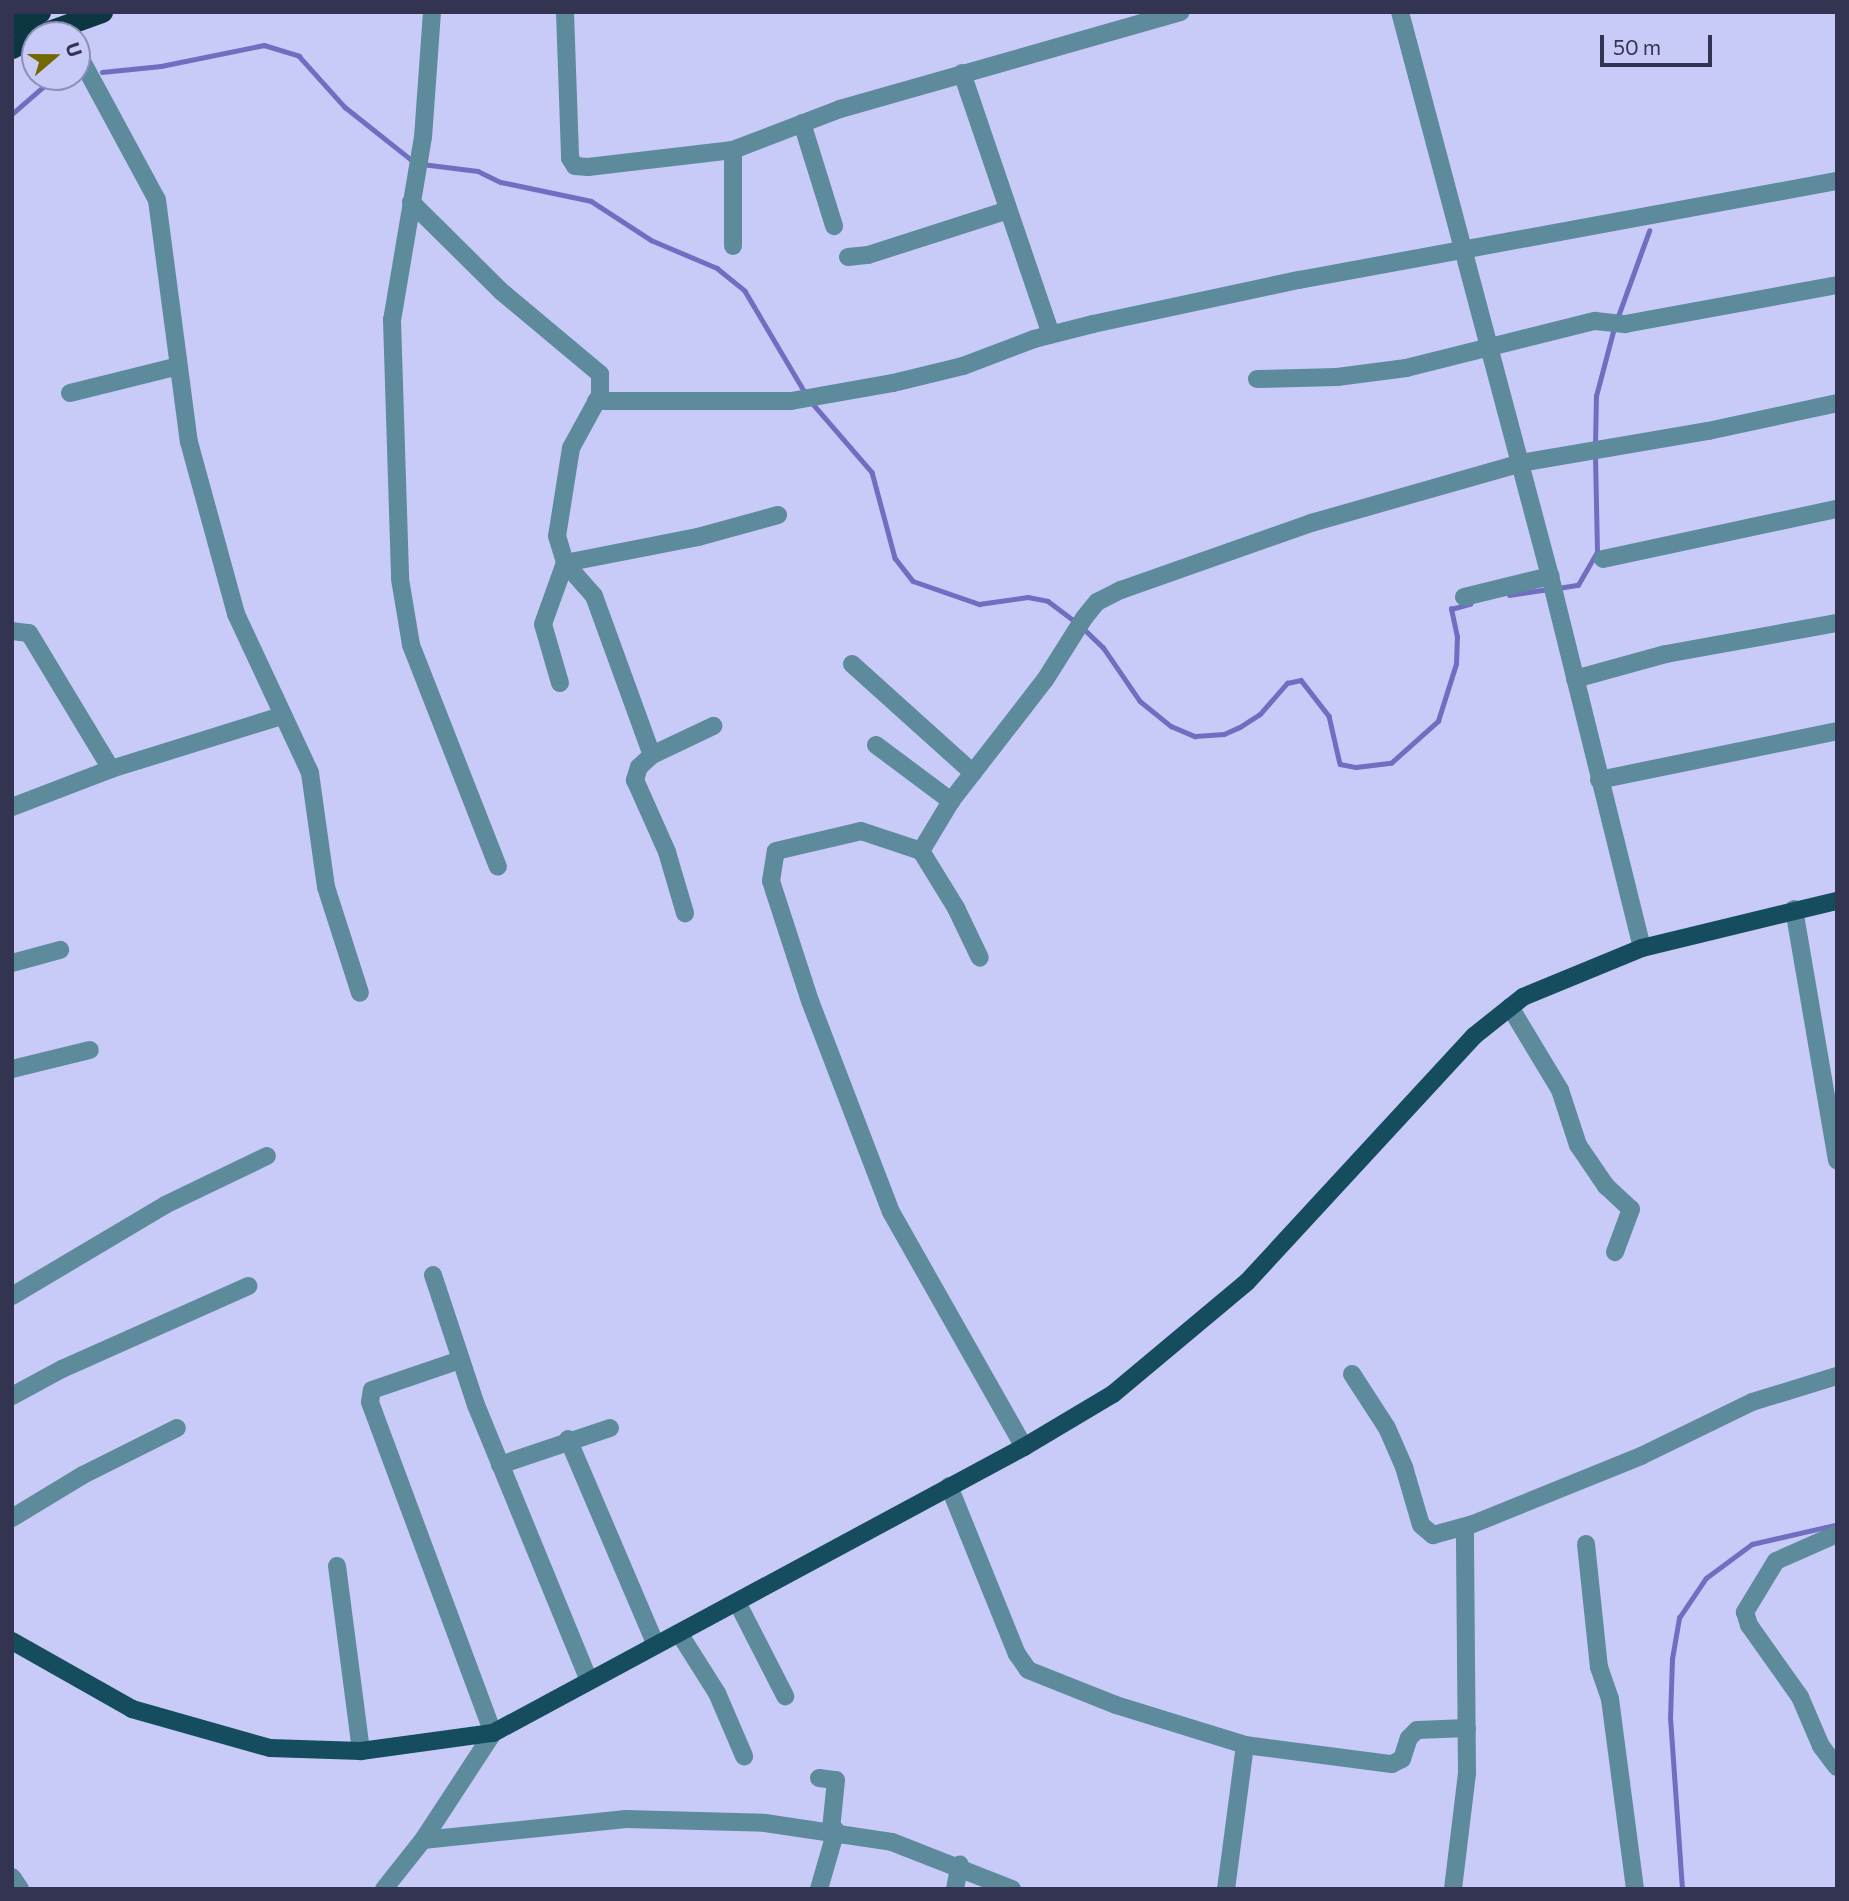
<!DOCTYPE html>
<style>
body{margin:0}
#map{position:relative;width:1849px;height:1901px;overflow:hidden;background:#c8cbf8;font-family:Commissioner,sans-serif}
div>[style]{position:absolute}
.stream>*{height:4.5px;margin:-2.25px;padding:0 2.25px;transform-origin:2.25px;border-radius:2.25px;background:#706ec0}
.minor>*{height:18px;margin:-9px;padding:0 9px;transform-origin:9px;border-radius:9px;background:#5d8b9c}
.major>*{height:18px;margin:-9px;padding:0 9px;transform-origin:9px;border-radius:9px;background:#154d5f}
.highway>*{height:21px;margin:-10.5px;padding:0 10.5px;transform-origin:10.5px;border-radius:10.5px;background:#0d3643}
span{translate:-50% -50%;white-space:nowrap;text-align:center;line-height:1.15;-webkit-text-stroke:6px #c8cbf8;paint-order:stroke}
.frame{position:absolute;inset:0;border:14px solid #333452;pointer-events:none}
.north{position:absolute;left:21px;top:21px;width:70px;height:70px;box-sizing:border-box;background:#c8cbf8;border:2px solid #8c8fb6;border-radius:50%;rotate:70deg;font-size:19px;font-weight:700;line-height:28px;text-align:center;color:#333452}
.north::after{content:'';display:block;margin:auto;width:24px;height:32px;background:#726800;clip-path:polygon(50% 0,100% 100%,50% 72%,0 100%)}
.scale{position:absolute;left:1600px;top:35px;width:112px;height:32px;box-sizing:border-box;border:4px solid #333452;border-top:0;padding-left:9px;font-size:21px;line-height:24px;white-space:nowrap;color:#333452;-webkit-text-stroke:5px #c8cbf8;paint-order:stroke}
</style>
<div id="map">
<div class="stream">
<div style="left:102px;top:72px;width:59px;rotate:-5.8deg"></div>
<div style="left:161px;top:66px;width:105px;rotate:-11.5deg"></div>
<div style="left:264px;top:45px;width:37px;rotate:17deg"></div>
<div style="left:299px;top:56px;width:69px;rotate:48deg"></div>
<div style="left:345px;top:107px;width:87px;rotate:38.5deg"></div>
<div style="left:12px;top:114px;width:41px;rotate:-41.1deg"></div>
<div style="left:43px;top:87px;width:31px;rotate:-19deg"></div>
<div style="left:422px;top:164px;width:56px;rotate:7.1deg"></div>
<div style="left:478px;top:171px;width:25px;rotate:26deg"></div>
<div style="left:501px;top:182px;width:92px;rotate:11.9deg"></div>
<div style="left:591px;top:201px;width:72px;rotate:33deg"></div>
<div style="left:651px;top:240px;width:72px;rotate:23deg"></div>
<div style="left:717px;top:268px;width:36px;rotate:39deg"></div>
<div style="left:745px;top:291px;width:120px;rotate:59.4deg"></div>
<div style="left:1617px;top:319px;width:94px;rotate:-70deg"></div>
<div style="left:813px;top:404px;width:90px;rotate:49.1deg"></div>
<div style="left:872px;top:472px;width:89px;rotate:75deg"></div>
<div style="left:895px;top:558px;width:29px;rotate:52deg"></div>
<div style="left:913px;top:581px;width:70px;rotate:19.2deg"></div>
<div style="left:979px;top:604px;width:49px;rotate:-8.1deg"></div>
<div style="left:1028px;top:597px;width:20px;rotate:11deg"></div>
<div style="left:1048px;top:601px;width:35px;rotate:37deg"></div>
<div style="left:1595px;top:446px;width:50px;rotate:-88.9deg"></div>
<div style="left:1596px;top:396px;width:70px;rotate:-75.2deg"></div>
<div style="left:1558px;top:588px;width:20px;rotate:-9deg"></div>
<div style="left:1578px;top:585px;width:38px;rotate:-60deg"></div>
<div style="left:1597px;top:552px;width:97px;rotate:-91.2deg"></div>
<div style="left:1509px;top:595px;width:40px;rotate:-8.5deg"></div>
<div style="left:1082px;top:627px;width:29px;rotate:44deg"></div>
<div style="left:1103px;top:647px;width:65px;rotate:55.6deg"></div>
<div style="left:1140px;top:701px;width:40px;rotate:39deg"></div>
<div style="left:1171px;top:726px;width:26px;rotate:23deg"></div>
<div style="left:1195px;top:736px;width:29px;rotate:-4deg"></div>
<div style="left:1224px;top:734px;width:17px;rotate:-24deg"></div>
<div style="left:1240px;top:727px;width:24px;rotate:-33deg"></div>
<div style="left:1260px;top:714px;width:41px;rotate:-48.9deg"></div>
<div style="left:1287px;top:683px;width:14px;rotate:-12deg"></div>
<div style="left:1301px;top:680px;width:46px;rotate:52.1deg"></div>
<div style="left:1329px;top:716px;width:49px;rotate:77.1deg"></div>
<div style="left:1340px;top:764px;width:16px;rotate:11deg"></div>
<div style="left:1356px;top:767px;width:35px;rotate:-7deg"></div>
<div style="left:1391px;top:763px;width:63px;rotate:-41.8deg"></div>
<div style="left:1438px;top:721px;width:60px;rotate:-72.5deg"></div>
<div style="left:1456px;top:664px;width:27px;rotate:-88deg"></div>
<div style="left:1457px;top:637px;width:29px;rotate:-102deg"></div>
<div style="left:1451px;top:609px;width:20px;rotate:-15deg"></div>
<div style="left:1682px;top:1889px;width:170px;rotate:-94deg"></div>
<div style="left:1670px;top:1719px;width:60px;rotate:-88.1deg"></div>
<div style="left:1672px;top:1659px;width:42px;rotate:-80.3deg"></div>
<div style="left:1679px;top:1618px;width:48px;rotate:-56deg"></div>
<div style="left:1706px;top:1578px;width:57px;rotate:-36.5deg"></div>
<div style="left:1752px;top:1544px;width:85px;rotate:-12.9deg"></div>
</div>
<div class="minor">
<div style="left:432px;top:12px;width:125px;rotate:94.1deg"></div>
<div style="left:423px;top:137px;width:186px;rotate:99.6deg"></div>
<div style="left:392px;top:320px;width:259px;rotate:88.2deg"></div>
<div style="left:400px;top:579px;width:67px;rotate:80.5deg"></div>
<div style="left:411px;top:645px;width:238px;rotate:68.6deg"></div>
<div style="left:565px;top:12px;width:146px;rotate:88deg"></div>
<div style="left:570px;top:158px;width:9px;rotate:58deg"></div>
<div style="left:575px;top:166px;width:13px;rotate:4deg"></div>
<div style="left:588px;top:167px;width:146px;rotate:-6.7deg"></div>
<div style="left:733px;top:150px;width:115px;rotate:-21deg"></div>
<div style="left:840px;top:109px;width:354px;rotate:-15.9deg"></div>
<div style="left:1400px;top:12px;width:584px;rotate:75.11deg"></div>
<div style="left:1550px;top:576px;width:383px;rotate:76.1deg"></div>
<div style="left:77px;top:52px;width:168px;rotate:61.6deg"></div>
<div style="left:157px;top:200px;width:244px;rotate:82.5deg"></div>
<div style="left:189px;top:442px;width:178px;rotate:74.7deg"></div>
<div style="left:236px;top:614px;width:175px;rotate:65deg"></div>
<div style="left:310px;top:773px;width:115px;rotate:82deg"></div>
<div style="left:326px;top:887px;width:111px;rotate:72.2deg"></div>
<div style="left:962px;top:73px;width:276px;rotate:71.2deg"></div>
<div style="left:802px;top:123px;width:108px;rotate:72.7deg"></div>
<div style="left:733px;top:150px;width:96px;rotate:90deg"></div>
<div style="left:411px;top:202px;width:128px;rotate:44.7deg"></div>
<div style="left:502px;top:292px;width:128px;rotate:39.9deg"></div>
<div style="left:600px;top:374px;width:21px;rotate:90deg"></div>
<div style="left:600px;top:395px;width:60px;rotate:118.7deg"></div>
<div style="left:571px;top:448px;width:89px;rotate:99deg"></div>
<div style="left:557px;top:536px;width:28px;rotate:73deg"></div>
<div style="left:565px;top:563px;width:44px;rotate:48.7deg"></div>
<div style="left:594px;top:596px;width:169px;rotate:70deg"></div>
<div style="left:652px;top:755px;width:18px;rotate:137deg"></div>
<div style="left:639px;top:767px;width:14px;rotate:107deg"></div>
<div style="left:635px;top:780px;width:79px;rotate:66deg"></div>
<div style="left:667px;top:852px;width:64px;rotate:73.6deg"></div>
<div style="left:848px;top:257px;width:20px;rotate:-6deg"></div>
<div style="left:868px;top:255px;width:147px;rotate:-17.8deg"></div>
<div style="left:1257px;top:379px;width:80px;rotate:-1.4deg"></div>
<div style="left:1337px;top:377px;width:70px;rotate:-7.4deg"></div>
<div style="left:1406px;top:368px;width:195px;rotate:-14deg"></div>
<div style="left:1595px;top:321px;width:30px;rotate:6deg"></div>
<div style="left:1625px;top:324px;width:216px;rotate:-10.4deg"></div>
<div style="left:70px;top:393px;width:112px;rotate:-13.9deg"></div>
<div style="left:596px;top:401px;width:195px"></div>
<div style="left:791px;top:401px;width:104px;rotate:-10deg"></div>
<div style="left:893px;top:383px;width:72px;rotate:-13.7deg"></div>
<div style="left:963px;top:366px;width:76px;rotate:-20.8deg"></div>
<div style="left:1034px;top:339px;width:61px;rotate:-14.3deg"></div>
<div style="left:1093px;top:324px;width:211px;rotate:-12.1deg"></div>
<div style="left:1299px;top:280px;width:547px;rotate:-10.43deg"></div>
<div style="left:1603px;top:559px;width:239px;rotate:-12.1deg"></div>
<div style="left:1464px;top:597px;width:89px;rotate:-13.7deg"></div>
<div style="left:12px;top:631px;width:17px;rotate:7deg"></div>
<div style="left:29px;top:633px;width:159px;rotate:58.9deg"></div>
<div style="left:852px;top:664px;width:163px;rotate:42deg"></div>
<div style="left:1575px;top:679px;width:94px;rotate:-15.4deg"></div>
<div style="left:1666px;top:654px;width:174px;rotate:-10.3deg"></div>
<div style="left:560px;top:683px;width:61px;rotate:-106.1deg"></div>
<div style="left:543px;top:624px;width:65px;rotate:-70.2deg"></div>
<div style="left:565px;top:563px;width:136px;rotate:-11.1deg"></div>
<div style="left:698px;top:537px;width:83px;rotate:-15.4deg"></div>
<div style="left:876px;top:745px;width:94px;rotate:36.7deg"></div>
<div style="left:652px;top:755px;width:68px;rotate:-25.4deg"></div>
<div style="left:1599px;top:780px;width:243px;rotate:-11.6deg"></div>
<div style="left:12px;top:807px;width:106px;rotate:-21deg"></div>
<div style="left:111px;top:769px;width:178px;rotate:-17.3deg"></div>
<div style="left:921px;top:851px;width:67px;rotate:58.4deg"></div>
<div style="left:956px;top:908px;width:55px;rotate:64.4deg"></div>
<div style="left:1794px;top:909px;width:255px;rotate:80.3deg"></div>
<div style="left:12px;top:963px;width:50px;rotate:-15.2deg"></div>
<div style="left:1510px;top:1007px;width:97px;rotate:58.9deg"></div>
<div style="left:1560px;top:1090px;width:58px;rotate:71.9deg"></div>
<div style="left:1578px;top:1145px;width:50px;rotate:55.7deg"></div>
<div style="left:1606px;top:1186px;width:34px;rotate:43deg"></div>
<div style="left:1631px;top:1209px;width:46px;rotate:110.4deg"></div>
<div style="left:12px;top:1069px;width:80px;rotate:-13.7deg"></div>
<div style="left:433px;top:1275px;width:137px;rotate:71.7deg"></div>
<div style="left:476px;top:1405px;width:298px;rotate:67.7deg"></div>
<div style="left:12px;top:1296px;width:178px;rotate:-30.7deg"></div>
<div style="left:165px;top:1205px;width:113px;rotate:-25.7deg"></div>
<div style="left:1352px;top:1374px;width:64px;rotate:57.1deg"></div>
<div style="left:1387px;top:1428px;width:43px;rotate:66.4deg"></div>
<div style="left:1404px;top:1467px;width:60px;rotate:73.7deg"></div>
<div style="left:1421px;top:1525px;width:16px;rotate:40deg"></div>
<div style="left:1433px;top:1535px;width:41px;rotate:-15.4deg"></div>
<div style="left:1473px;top:1524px;width:181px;rotate:-22deg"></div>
<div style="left:1641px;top:1456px;width:123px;rotate:-25.9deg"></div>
<div style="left:1752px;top:1402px;width:89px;rotate:-17deg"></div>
<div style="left:12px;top:1396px;width:57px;rotate:-28.4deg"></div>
<div style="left:62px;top:1369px;width:204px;rotate:-24deg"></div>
<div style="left:568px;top:1439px;width:224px;rotate:66.9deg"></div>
<div style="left:1024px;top:1447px;width:270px;rotate:-119.5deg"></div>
<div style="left:891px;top:1212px;width:226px;rotate:-111deg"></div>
<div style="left:810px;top:1001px;width:126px;rotate:-108deg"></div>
<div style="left:771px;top:881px;width:30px;rotate:-81deg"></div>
<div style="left:776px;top:851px;width:87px;rotate:-13.2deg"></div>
<div style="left:861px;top:831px;width:63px;rotate:18.4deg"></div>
<div style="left:921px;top:851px;width:58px;rotate:-59deg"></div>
<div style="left:951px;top:801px;width:153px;rotate:-52.2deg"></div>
<div style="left:1045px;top:680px;width:73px;rotate:-57.8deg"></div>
<div style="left:1084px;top:618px;width:21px;rotate:-51deg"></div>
<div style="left:1097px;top:602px;width:27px;rotate:-27deg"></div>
<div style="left:1121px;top:590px;width:201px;rotate:-19.4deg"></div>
<div style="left:1311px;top:523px;width:218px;rotate:-15.9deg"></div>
<div style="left:1521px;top:463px;width:190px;rotate:-9.7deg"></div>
<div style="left:1708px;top:431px;width:132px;rotate:-12.2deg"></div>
<div style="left:500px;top:1465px;width:116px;rotate:-18.6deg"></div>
<div style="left:949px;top:1486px;width:181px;rotate:68deg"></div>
<div style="left:1017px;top:1654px;width:19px;rotate:55deg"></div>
<div style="left:1028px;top:1670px;width:95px;rotate:21.7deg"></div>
<div style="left:1116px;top:1705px;width:135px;rotate:17.2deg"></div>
<div style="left:1245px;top:1745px;width:145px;rotate:97.5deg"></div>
<div style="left:12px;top:1518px;width:83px;rotate:-31.2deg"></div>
<div style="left:83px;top:1475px;width:105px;rotate:-26.6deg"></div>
<div style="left:1837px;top:1534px;width:67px;rotate:156.1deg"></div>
<div style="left:1776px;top:1561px;width:60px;rotate:121.3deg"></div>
<div style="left:1745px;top:1612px;width:14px;rotate:73deg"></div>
<div style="left:1749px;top:1625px;width:88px;rotate:54.7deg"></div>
<div style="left:1800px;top:1697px;width:53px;rotate:66.8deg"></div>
<div style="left:1821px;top:1746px;width:26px;rotate:53deg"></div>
<div style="left:1586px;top:1544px;width:124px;rotate:84deg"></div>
<div style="left:1599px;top:1667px;width:34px;rotate:71deg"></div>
<div style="left:1610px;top:1699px;width:192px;rotate:82.5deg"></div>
<div style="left:337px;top:1566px;width:187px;rotate:82.6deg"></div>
<div style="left:737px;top:1602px;width:106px;rotate:62.9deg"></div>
<div style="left:679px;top:1633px;width:71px;rotate:57.7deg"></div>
<div style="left:717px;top:1693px;width:69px;rotate:66.8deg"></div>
<div style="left:1245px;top:1745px;width:148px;rotate:7.4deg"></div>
<div style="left:1392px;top:1764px;width:11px;rotate:-27deg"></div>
<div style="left:1402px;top:1759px;width:22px;rotate:-72deg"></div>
<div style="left:1409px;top:1738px;width:11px;rotate:-45deg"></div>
<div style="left:1417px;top:1730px;width:50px;rotate:-2.3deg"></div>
<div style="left:819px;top:1778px;width:17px;rotate:7deg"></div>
<div style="left:836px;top:1780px;width:49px;rotate:95.8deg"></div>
<div style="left:423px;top:1840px;width:204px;rotate:-5.9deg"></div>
<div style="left:626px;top:1819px;width:139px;rotate:1.6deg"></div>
<div style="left:765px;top:1823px;width:128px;rotate:8.5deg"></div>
<div style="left:892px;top:1842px;width:129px;rotate:21.4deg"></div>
<div style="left:12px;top:1877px;width:14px;rotate:56deg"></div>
<div style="left:384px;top:1889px;width:63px;rotate:-51.5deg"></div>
<div style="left:423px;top:1840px;width:128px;rotate:-56.8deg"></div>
<div style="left:493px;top:1733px;width:353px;rotate:-110.4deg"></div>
<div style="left:370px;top:1402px;width:12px;rotate:-81deg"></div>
<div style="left:372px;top:1390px;width:93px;rotate:-18.8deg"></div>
<div style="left:819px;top:1889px;width:61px;rotate:-73.9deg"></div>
<div style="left:955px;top:1889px;width:25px;rotate:-79deg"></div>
<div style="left:1453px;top:1889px;width:117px;rotate:-83.1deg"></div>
<div style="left:1467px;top:1773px;width:246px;rotate:-90.5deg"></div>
</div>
<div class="major">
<div style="left:12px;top:1641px;width:138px;rotate:29.5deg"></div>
<div style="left:132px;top:1709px;width:143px;rotate:15.8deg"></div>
<div style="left:270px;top:1748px;width:91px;rotate:1.9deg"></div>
<div style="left:361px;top:1751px;width:133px;rotate:-7.8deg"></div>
<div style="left:493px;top:1733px;width:603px;rotate:-28.31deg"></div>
<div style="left:1024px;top:1447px;width:104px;rotate:-30.8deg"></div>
<div style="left:1113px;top:1394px;width:175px;rotate:-39.9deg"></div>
<div style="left:1247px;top:1282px;width:335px;rotate:-47.3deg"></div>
<div style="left:1474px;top:1036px;width:63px;rotate:-38.5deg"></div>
<div style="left:1523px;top:997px;width:129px;rotate:-22.4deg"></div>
<div style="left:1642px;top:948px;width:201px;rotate:-13.6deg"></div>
</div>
<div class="highway">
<div style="left:12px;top:25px;width:31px;rotate:-25deg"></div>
<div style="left:38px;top:35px;width:68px;rotate:-19.8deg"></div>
<div style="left:12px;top:48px;width:26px;rotate:-28deg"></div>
</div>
<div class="frame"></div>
<div class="north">U</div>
<div class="scale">50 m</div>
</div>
